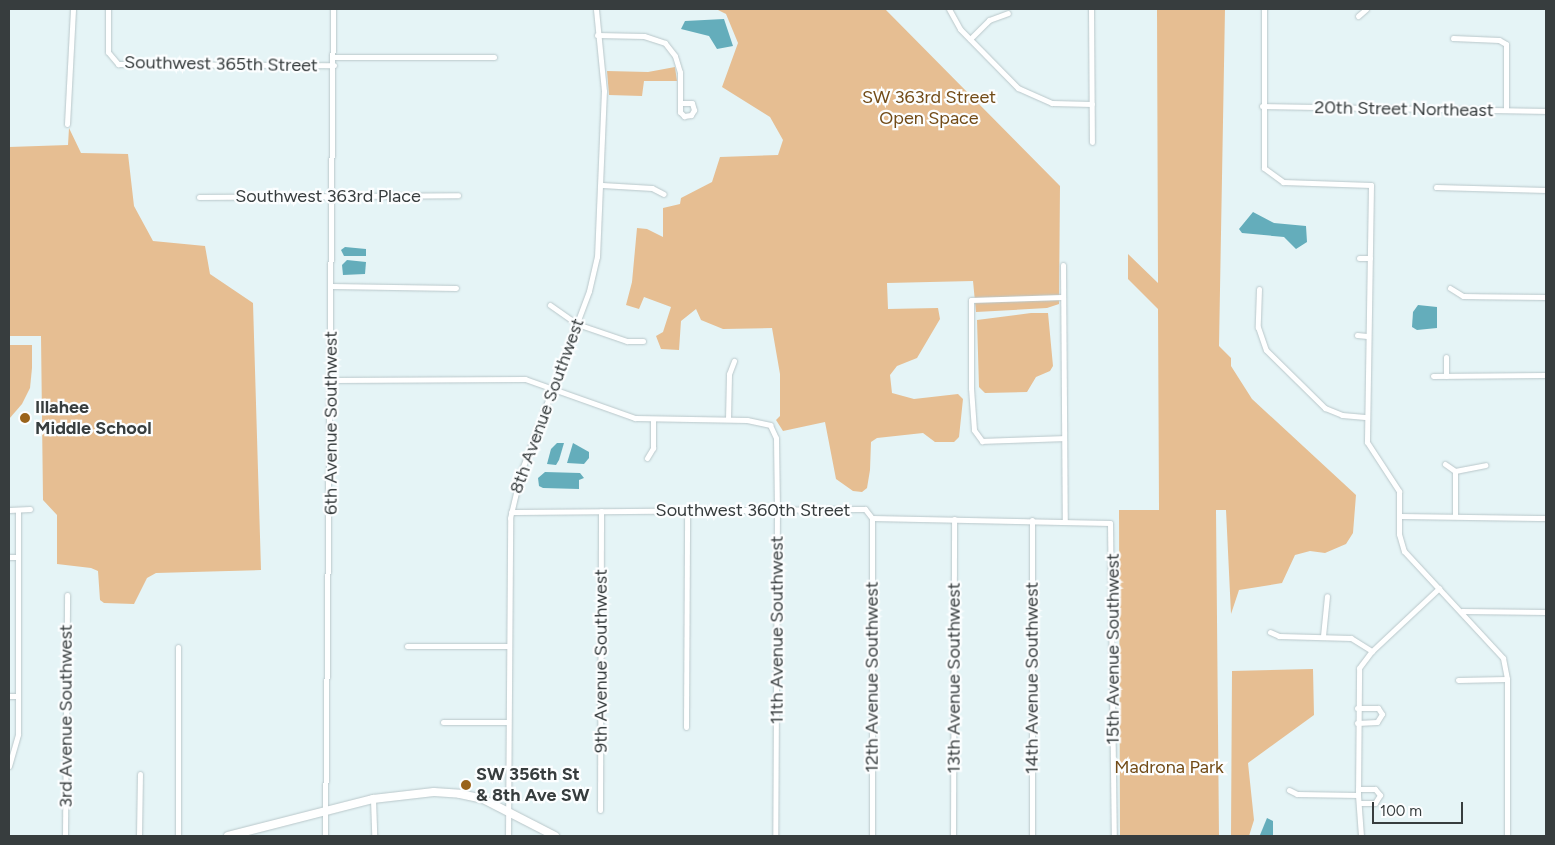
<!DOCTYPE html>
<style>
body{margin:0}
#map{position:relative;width:1555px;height:845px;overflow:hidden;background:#e5f4f6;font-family:Figtree,sans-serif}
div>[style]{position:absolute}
.green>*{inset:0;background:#e6be92}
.water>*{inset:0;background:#64adbb}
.roads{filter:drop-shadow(0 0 1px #b9c7ca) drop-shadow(0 0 1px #b9c7ca)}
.street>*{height:5px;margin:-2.5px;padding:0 2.5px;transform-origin:2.5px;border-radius:2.5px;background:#fff}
.secondary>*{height:8px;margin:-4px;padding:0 4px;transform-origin:4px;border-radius:4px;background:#fff}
.dots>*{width:14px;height:14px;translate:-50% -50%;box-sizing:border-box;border:2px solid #fcfeff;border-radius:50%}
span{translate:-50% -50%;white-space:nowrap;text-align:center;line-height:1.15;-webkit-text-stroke:4.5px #fcfeff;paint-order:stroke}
.street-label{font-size:18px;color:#373d3e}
.park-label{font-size:18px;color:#724b17}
.poi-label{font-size:18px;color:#373d3e;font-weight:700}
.left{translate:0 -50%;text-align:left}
.frame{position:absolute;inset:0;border:10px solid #373d3e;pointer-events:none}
.scale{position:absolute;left:1372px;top:802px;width:91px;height:22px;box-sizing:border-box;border:2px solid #373d3e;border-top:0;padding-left:6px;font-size:15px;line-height:18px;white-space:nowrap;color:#373d3e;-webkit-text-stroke:4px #fcfeff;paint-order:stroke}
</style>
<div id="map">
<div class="green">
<div style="clip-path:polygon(704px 9px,885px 9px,1060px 186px,1059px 304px,1047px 308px,976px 312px,973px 281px,887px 283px,888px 309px,938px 308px,940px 319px,917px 358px,897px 366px,890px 375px,892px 393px,914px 399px,958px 394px,963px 399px,959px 437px,954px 442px,935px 442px,923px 433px,877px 438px,871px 442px,870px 470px,867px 488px,862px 492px,853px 491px,836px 479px,825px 422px,783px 431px,776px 420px,780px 416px,780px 374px,772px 328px,723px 329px,701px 320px,696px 309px,681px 321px,679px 350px,661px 349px,656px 336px,663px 332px,671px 307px,644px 297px,639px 309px,626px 305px,632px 282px,637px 228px,647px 229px,663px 237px,663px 208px,680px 204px,681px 198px,712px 182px,720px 157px,778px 155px,783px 140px,770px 117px,722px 87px,738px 43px,726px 14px,716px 9px)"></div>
<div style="clip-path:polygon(1157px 9px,1225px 9px,1219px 346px,1231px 358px,1231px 366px,1252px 399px,1356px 495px,1353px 533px,1346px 544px,1325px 553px,1310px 551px,1295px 555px,1282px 583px,1239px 590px,1231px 614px,1226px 510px,1216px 510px,1219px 836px,1120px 836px,1119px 510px,1159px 510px,1158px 309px,1128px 279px,1128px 254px,1158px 283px)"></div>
<div style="clip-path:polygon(675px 67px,677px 81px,644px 81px,642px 96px,609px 95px,607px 71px,648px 72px)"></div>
<div style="clip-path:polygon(69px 128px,81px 153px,128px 154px,134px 206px,153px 241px,205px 246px,210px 274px,253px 303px,261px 570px,156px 573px,147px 578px,134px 604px,104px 603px,100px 600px,98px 571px,91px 568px,57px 564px,57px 515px,43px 500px,41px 336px,9px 336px,9px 147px,68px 145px)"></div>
<div style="clip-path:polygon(1031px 313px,1048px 313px,1053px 366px,1050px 371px,1036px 377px,1027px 392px,985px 393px,979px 387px,977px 320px)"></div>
<div style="clip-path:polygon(9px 345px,32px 345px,32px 368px,30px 388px,22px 404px,9px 419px)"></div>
<div style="clip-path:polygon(1313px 669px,1314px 715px,1248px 763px,1254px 820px,1249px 836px,1231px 836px,1232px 671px)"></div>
</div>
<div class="water">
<div style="clip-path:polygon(724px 19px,733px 46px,717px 49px,709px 36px,681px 29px,685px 21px)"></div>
<div style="clip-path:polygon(1253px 212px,1274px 223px,1306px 226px,1307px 242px,1296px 249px,1284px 237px,1242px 233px,1239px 229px)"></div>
<div style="clip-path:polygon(345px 247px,366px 249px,366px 256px,344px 256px,341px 250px)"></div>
<div style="clip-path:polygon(347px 260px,366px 262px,365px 274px,343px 275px,342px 265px)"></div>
<div style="clip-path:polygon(1418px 305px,1437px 307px,1437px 328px,1417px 330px,1412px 327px,1413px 312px)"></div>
<div style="clip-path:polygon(557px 443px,564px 443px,559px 460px,556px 465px,547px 464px,551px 449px)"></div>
<div style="clip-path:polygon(573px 443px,589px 452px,589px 458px,584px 464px,567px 463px)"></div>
<div style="clip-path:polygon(545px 472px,580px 473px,584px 478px,579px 480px,579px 489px,543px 488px,539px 486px,538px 478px)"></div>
<div style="clip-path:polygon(1267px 818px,1273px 821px,1273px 836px,1260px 835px)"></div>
</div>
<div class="roads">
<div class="street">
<div style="left:108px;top:9px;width:43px;rotate:90deg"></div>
<div style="left:108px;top:52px;width:16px;rotate:50deg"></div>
<div style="left:118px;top:64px;width:216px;rotate:0.3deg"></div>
<div style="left:949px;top:9px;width:23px;rotate:61deg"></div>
<div style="left:960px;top:29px;width:83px;rotate:45.5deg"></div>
<div style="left:1018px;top:88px;width:37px;rotate:24deg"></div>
<div style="left:1052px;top:103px;width:40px;rotate:1.4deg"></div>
<div style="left:1091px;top:9px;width:133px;rotate:89.6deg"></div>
<div style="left:1264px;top:9px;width:159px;rotate:90deg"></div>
<div style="left:1264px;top:168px;width:24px;rotate:36deg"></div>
<div style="left:1283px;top:182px;width:88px;rotate:2deg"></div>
<div style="left:1371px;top:185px;width:257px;rotate:90.9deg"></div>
<div style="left:1367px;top:442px;width:59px;rotate:56.9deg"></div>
<div style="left:1399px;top:491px;width:43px;rotate:90deg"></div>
<div style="left:1399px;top:534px;width:18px;rotate:74deg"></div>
<div style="left:1404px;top:551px;width:146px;rotate:47.2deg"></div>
<div style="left:1503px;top:658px;width:21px;rotate:79deg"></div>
<div style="left:1507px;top:679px;width:157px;rotate:90deg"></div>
<div style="left:1358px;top:16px;width:11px;rotate:-41deg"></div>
<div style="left:597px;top:35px;width:47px;rotate:1.2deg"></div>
<div style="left:644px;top:36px;width:22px;rotate:18deg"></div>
<div style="left:665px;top:43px;width:16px;rotate:52deg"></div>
<div style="left:675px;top:56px;width:17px;rotate:73deg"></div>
<div style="left:680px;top:72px;width:40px;rotate:90deg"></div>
<div style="left:680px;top:112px;width:6px;rotate:45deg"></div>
<div style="left:684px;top:116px;width:7px;rotate:-8deg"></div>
<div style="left:691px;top:115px;width:6px;rotate:-59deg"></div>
<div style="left:694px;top:110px;width:7px;rotate:-106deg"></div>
<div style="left:692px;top:103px;width:10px;rotate:180deg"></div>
<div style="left:1453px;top:38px;width:46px;rotate:2.5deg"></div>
<div style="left:1499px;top:40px;width:8px;rotate:30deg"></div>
<div style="left:1506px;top:44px;width:66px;rotate:90deg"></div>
<div style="left:970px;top:39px;width:27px;rotate:-45deg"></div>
<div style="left:989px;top:20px;width:20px;rotate:-20deg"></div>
<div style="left:334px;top:57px;width:160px"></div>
<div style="left:1262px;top:106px;width:284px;rotate:1deg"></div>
<div style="left:67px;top:124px;width:115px;rotate:-87deg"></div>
<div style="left:602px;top:185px;width:50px;rotate:3.4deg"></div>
<div style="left:652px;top:188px;width:13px;rotate:27deg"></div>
<div style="left:1436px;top:187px;width:110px;rotate:1.6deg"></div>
<div style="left:199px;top:197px;width:259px;rotate:-0.4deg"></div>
<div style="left:1359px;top:258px;width:11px"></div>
<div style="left:1063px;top:265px;width:255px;rotate:89.6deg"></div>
<div style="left:331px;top:286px;width:125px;rotate:0.9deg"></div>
<div style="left:1450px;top:288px;width:15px;rotate:32deg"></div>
<div style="left:1463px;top:296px;width:83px;rotate:0.7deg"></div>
<div style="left:1259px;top:289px;width:38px;rotate:92deg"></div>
<div style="left:1258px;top:327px;width:24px;rotate:71deg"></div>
<div style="left:1266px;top:350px;width:83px;rotate:44.5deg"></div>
<div style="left:1325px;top:408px;width:18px;rotate:22deg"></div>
<div style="left:1342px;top:415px;width:23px;rotate:5deg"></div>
<div style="left:1062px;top:297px;width:91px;rotate:178.1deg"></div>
<div style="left:971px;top:300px;width:88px;rotate:90deg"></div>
<div style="left:971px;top:388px;width:42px;rotate:85.9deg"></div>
<div style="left:974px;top:430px;width:14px;rotate:54deg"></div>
<div style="left:982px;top:441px;width:82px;rotate:-2.1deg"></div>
<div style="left:550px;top:305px;width:33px;rotate:35deg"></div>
<div style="left:577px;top:324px;width:53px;rotate:18.8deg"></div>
<div style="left:627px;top:341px;width:16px"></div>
<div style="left:1357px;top:335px;width:10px;rotate:6deg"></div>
<div style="left:1433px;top:376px;width:113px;rotate:-0.5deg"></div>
<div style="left:1446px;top:376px;width:19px;rotate:-90deg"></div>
<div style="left:332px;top:380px;width:193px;rotate:-0.3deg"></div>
<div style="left:525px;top:379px;width:117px;rotate:19.5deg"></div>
<div style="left:635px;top:418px;width:112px;rotate:1deg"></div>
<div style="left:747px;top:420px;width:24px;rotate:12deg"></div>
<div style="left:770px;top:425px;width:14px;rotate:65deg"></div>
<div style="left:776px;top:438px;width:70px;rotate:89.2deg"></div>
<div style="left:777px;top:508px;width:328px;rotate:90.3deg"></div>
<div style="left:728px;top:419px;width:45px;rotate:-88.7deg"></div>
<div style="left:729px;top:374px;width:14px;rotate:-69deg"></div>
<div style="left:647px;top:458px;width:12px;rotate:-59deg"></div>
<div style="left:653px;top:448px;width:29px;rotate:-90deg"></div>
<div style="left:1445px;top:464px;width:12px;rotate:35deg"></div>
<div style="left:1455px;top:471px;width:31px;rotate:-11deg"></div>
<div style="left:1455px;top:471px;width:45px;rotate:90deg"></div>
<div style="left:9px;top:510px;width:21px;rotate:-3deg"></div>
<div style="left:511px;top:512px;width:347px;rotate:-0.5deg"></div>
<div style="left:858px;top:509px;width:7px"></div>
<div style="left:865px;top:509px;width:11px;rotate:52deg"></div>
<div style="left:872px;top:518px;width:238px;rotate:1.2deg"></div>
<div style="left:1110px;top:523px;width:313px;rotate:89.3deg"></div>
<div style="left:1400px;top:516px;width:146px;rotate:0.8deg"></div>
<div style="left:1032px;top:520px;width:316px;rotate:90deg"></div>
<div style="left:9px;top:557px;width:9px"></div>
<div style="left:1462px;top:611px;width:84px;rotate:0.7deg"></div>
<div style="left:1270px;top:632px;width:10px;rotate:24deg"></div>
<div style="left:1279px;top:636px;width:72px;rotate:1.6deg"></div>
<div style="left:1351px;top:638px;width:25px;rotate:32deg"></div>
<div style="left:1323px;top:636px;width:40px;rotate:-84.3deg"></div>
<div style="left:407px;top:646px;width:101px"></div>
<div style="left:1458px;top:680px;width:49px;rotate:-1.2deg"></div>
<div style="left:9px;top:696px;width:9px"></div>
<div style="left:1357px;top:708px;width:21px"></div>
<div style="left:1378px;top:708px;width:7px;rotate:56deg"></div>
<div style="left:1382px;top:714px;width:9px;rotate:122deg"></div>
<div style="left:1377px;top:722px;width:20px;rotate:177deg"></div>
<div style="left:443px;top:722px;width:65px"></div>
<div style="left:686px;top:727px;width:217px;rotate:-89.7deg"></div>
<div style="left:9px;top:766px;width:33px;rotate:-74deg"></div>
<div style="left:18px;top:734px;width:224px;rotate:-90deg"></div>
<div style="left:1358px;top:789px;width:17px"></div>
<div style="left:1375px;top:789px;width:8px;rotate:50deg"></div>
<div style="left:1380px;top:795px;width:9px;rotate:122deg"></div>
<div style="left:1375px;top:803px;width:16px;rotate:180deg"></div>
<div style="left:1289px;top:790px;width:9px;rotate:27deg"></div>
<div style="left:1297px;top:794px;width:61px;rotate:0.9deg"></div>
<div style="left:373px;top:799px;width:37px;rotate:88deg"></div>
<div style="left:600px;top:810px;width:299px;rotate:-89.8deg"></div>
<div style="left:65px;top:836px;width:241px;rotate:-89.5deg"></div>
<div style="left:139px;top:836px;width:62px;rotate:-89.1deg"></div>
<div style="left:178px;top:836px;width:189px;rotate:-90deg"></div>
<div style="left:325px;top:836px;width:827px;rotate:-89.45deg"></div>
<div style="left:508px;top:836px;width:318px;rotate:-89.6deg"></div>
<div style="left:510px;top:518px;width:47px;rotate:-76.6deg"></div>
<div style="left:521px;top:472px;width:193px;rotate:-69.4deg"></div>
<div style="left:589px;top:291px;width:35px;rotate:-77deg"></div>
<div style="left:597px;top:257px;width:166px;rotate:-87.6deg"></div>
<div style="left:604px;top:91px;width:82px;rotate:-95.6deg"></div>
<div style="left:872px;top:836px;width:318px;rotate:-90deg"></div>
<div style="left:953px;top:836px;width:317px;rotate:-89.8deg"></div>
<div style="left:1361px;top:836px;width:41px;rotate:-94.2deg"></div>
<div style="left:1358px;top:795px;width:127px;rotate:-89.5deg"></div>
<div style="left:1359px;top:668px;width:21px;rotate:-53deg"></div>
<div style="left:1372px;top:651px;width:92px;rotate:-43.2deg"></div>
</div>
<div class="secondary">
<div style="left:228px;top:836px;width:150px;rotate:-14.3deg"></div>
<div style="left:373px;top:799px;width:61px;rotate:-6.5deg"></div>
<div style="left:434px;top:792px;width:26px;rotate:4deg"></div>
<div style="left:460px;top:794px;width:24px;rotate:12deg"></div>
<div style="left:483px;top:799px;width:81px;rotate:27.2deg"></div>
</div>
</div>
<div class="dots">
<div style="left:25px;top:418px;background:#99631b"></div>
<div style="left:466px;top:785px;background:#99631b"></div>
</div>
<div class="street-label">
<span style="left:221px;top:64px;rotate:1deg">Southwest 365th Street</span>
<span style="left:1404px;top:109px;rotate:1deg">20th Street Northeast</span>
<span style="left:328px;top:196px">Southwest 363rd Place</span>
<span style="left:547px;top:406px;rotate:-70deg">8th Avenue Southwest</span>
<span style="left:331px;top:423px;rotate:-90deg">6th Avenue Southwest</span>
<span style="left:753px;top:510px">Southwest 360th Street</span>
<span style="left:777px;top:630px;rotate:-90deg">11th Avenue Southwest</span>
<span style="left:1113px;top:649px;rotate:-90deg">15th Avenue Southwest</span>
<span style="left:601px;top:661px;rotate:-90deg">9th Avenue Southwest</span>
<span style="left:872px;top:677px;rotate:-90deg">12th Avenue Southwest</span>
<span style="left:954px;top:678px;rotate:-90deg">13th Avenue Southwest</span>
<span style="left:1032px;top:678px;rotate:-90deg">14th Avenue Southwest</span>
<span style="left:66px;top:716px;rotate:-90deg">3rd Avenue Southwest</span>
</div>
<div class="park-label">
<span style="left:929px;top:108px">SW 363rd Street<br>Open Space</span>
<span style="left:1169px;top:767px">Madrona Park</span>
</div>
<div class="poi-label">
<span class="left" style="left:35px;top:418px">Illahee<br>Middle School</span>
<span class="left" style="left:476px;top:785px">SW 356th St<br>&amp; 8th Ave SW</span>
</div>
<div class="frame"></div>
<div class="scale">100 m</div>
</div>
